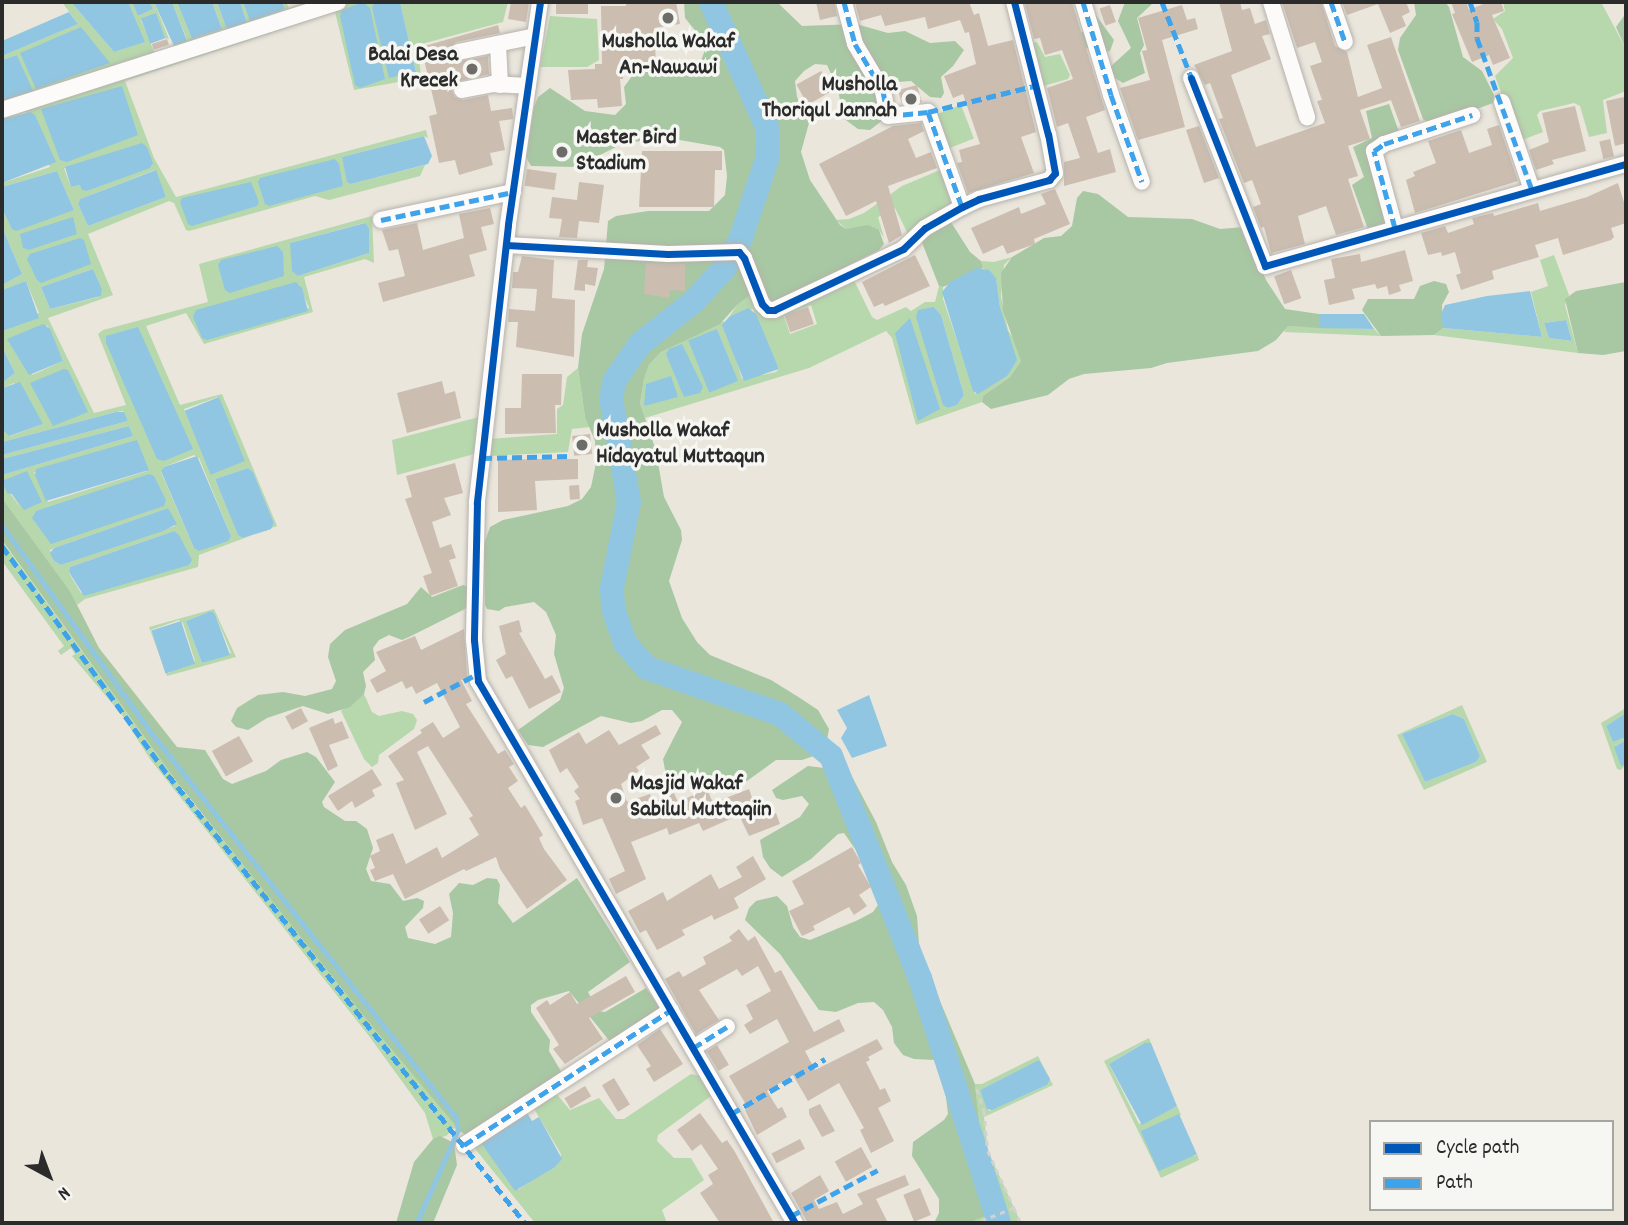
<!DOCTYPE html>
<style>
body{margin:0}
#map{position:relative;width:1628px;height:1225px;overflow:hidden;background:#eae6dc;font-family:Dekko,sans-serif}
div>[style]{position:absolute}
.green>*{inset:0;background:#b6d8ac;transform-origin:0 0}
.forest>*{inset:0;background:#a7c8a2}
.water>*{inset:0;background:#90c6e2;transform-origin:0 0}
.stream>*{height:4.5px;margin:-2.25px;padding:0 2.25px;transform-origin:2.25px;border-radius:2.25px;background:#90c6e2}
.river>*{height:24px;margin:-12px;padding:0 12px;transform-origin:12px;border-radius:12px;background:#90c6e2}
.building>*{inset:0;background:#cbbdb0;transform-origin:0 0}
.path>*{height:2.5px;margin-top:-1.25px;transform-origin:0;background:repeating-linear-gradient(90deg,#d4d2d0 0 5px,transparent 0 10px)}
.roads{filter:drop-shadow(0 0 2px #b5b2ac) drop-shadow(0 0 2px #b5b2ac)}
.minor>*{height:16px;margin:-8px;padding:0 8px;transform-origin:8px;border-radius:8px;background:#fcfbfa}
.quiet>*{height:5px;margin-top:-2.5px;transform-origin:0;background:repeating-linear-gradient(90deg,#3ea3eb 0 10px,transparent 0 15px)}
.cycleway>*{height:7px;margin:-3.5px;padding:0 3.5px;transform-origin:3.5px;border-radius:3.5px;background:#0057b8}
.dots>*{width:19px;height:19px;translate:-50% -50%;box-sizing:border-box;border:4px solid #f6f6f2;border-radius:50%}
span{translate:-50% -50%;white-space:nowrap;text-align:center;line-height:1.15;-webkit-text-stroke:7px #f6f6f2;paint-order:stroke}
.poi-label{font-size:23px;color:#2b2b2b;font-weight:700}
.right{translate:-100% -50%;text-align:right}
.left{translate:0 -50%;text-align:left}
.frame{position:absolute;inset:0;border:4px solid #2b2b2b;pointer-events:none}
.legend{position:absolute;left:1369px;top:1120px;width:245px;height:91px;box-sizing:border-box;background:#f6f6f2;border:2px solid #a5a5a2;margin:0;padding:9px 12px;list-style:none;font-size:21px;color:#2b2b2b}
.legend li{display:flex;align-items:center;gap:14px;height:35px}
.legend b{width:35px;border:2px solid #a5a5a2}
.north{position:absolute;left:14px;top:1141px;width:70px;height:70px;-webkit-text-stroke:5px #f6f6f2;paint-order:stroke;rotate:139deg;font-size:19px;font-weight:700;line-height:28px;text-align:center;color:#2b2b2b}
.north::after{content:'';display:block;margin:auto;width:24px;height:32px;background:#2b2b2b;clip-path:polygon(50% 0,100% 100%,50% 72%,0 100%)}
</style>
<div id="map">
<div class="green">
<div style="clip-path:polygon(evenodd,62px 2px,71px 2px,114px 52px,144px 42px,128px 2px,132px 2px,138px 16px,153px 9px,150px 2px,154px 2px,169px 39px,165px 38px,156px 14px,141px 20px,155px 54px,187px 40px,172px 2px,177px 2px,192px 39px,222px 29px,212px 2px,217px 2px,227px 30px,247px 23px,240px 2px,243px 2px,250px 20px,285px 9px,282px 2px,286px 2px,289px 8px,307px 2px,374px 2px,372px 8px,416px 72px,400px 2px,508px 2px,503px 22px,418px 45px,421px 78px,354px 90px,335px 12px,125px 81px,154px 158px,176px 197px,426px 130px,428px 138px,424px 136px,342px 157px,351px 184px,425px 165px,420px 176px,329px 200px,315px 196px,189px 231px,186px 230px,174px 203px,169px 201px,88px 234px,113px 295px,48px 318px,94px 413px,126px 405px,98px 334px,103px 330px,208px 302px,199px 264px,372px 216px,374px 263px,365px 259px,304px 277px,313px 312px,204px 344px,186px 313px,146px 326px,180px 405px,222px 394px,277px 526px,199px 555px,198px 567px,85px 599px,77px 605px,70px 591px,2px 498px,2px 481px,21px 509px,3px 479px,2px 481px,2px 475px,133px 436px,129px 426px,2px 459px,2px 455px,128px 421px,123px 411px,116px 412px,2px 442px,2px 429px,10px 436px,43px 424px,14px 383px,2px 388px,2px 383px,15px 373px,2px 347px,2px 331px,39px 313px,26px 281px,2px 290px,2px 285px,22px 274px,2px 227px,2px 208px,11px 228px,74px 210px,57px 171px,2px 187px,2px 183px,50px 167px,26px 112px,2px 119px,2px 101px,32px 91px,17px 55px,2px 60px,2px 56px,78px 24px,62px 2px,153px 166px,87px 191px,81px 185px,71px 187px,64px 168px,153px 166px,62px 2px,155px 170px,166px 197px,88px 226px,78px 204px,80px 199px,155px 170px,62px 2px,364px 223px,369px 228px,369px 253px,298px 276px,290px 243px,364px 223px,62px 2px,93px 269px,102px 289px,99px 297px,50px 309px,41px 287px,93px 269px,62px 2px,299px 284px,309px 308px,292px 316px,299px 284px,62px 2px,47px 325px,63px 361px,32px 375px,47px 325px,62px 2px,218px 397px,220px 399px,210px 472px,184px 409px,218px 397px,62px 2px,194px 455px,199px 458px,231px 536px,194px 548px,161px 472px,164px 467px,194px 455px,62px 2px,248px 468px,253px 472px,274px 523px,271px 529px,243px 538px,238px 534px,215px 479px,248px 468px,62px 2px,147px 471px,48px 502px,34px 472px,147px 471px,62px 2px,168px 508px,175px 526px,61px 565px,54px 561px,50px 550px,54px 548px,168px 508px,62px 2px,174px 531px,81px 593px,69px 573px,70px 567px,174px 531px)"></div>
<div style="clip-path:polygon(1503px 2px,1601px 2px,1626px 49px,1626px 91px,1603px 100px,1607px 133px,1589px 137px,1580px 106px,1574px 103px,1540px 111px,1537px 115px,1543px 132px,1519px 141px,1495px 76px,1513px 58px,1502px 29px,1493px 19px,1505px 11px)"></div>
<div style="clip-path:polygon(550px 16px,597px 19px,599px 60px,587px 67px,540px 67px)"></div>
<div style="clip-path:polygon(1037px 42px,1045px 57px,1060px 54px,1070px 75px,1068px 79px,1040px 87px,1030px 44px)"></div>
<div style="left:961px;top:105px;width:36px;height:28px;rotate:69deg"></div>
<div style="clip-path:polygon(940px 170px,957px 201px,908px 234px,895px 208px,878px 217px,884px 238px,879px 230px,846px 229px,836px 220px,849px 219px,864px 213px,902px 186px)"></div>
<div style="clip-path:polygon(evenodd,1554px 255px,1569px 295px,1565px 305px,1578px 353px,1434px 335px,1443px 328px,1542px 337px,1531px 292px,1548px 286px,1540px 260px,1554px 255px,1566px 320px,1572px 341px,1549px 338px,1544px 323px,1566px 320px)"></div>
<div style="clip-path:polygon(evenodd,1012px 257px,1004px 265px,1001px 297px,1008px 330px,1019px 348px,1021px 361px,1010px 377px,983px 396px,982px 402px,916px 425px,892px 338px,886px 331px,809px 368px,645px 418px,640px 403px,644px 379px,649px 365px,661px 352px,724px 321px,742px 379px,776px 372px,779px 369px,753px 309px,729px 317px,737px 305px,752px 294px,763px 294px,775px 302px,847px 266px,872px 317px,877px 320px,906px 307px,911px 311px,925px 302px,935px 302px,939px 286px,943px 287px,943px 299px,975px 394px,1007px 376px,1009px 339px,1000px 307px,996px 279px,983px 268px,981px 261px,994px 262px,1012px 257px,811px 305px,817px 324px,790px 334px,784px 316px,811px 305px,1012px 257px,934px 307px,941px 315px,964px 395px,957px 405px,948px 408px,934px 307px,1012px 257px,717px 329px,737px 381px,709px 390px,717px 329px)"></div>
<div style="clip-path:polygon(1287px 326px,1374px 329px,1381px 336px,1284px 332px)"></div>
<div style="clip-path:polygon(578px 368px,585px 417px,590px 427px,572px 429px,568px 452px,490px 456px,489px 439px,557px 434px,557px 409px,563px 405px,567px 377px)"></div>
<div style="clip-path:polygon(479px 417px,478px 453px,397px 475px,392px 440px)"></div>
<div style="clip-path:polygon(2px 541px,185px 793px,457px 1126px,446px 1136px,433px 1139px,425px 1113px,369px 1036px,150px 759px,122px 715px,72px 656px,75px 654px,71px 648px,61px 655px,58px 651px,64px 646px,2px 561px)"></div>
<div style="clip-path:polygon(evenodd,214px 609px,236px 657px,167px 676px,149px 627px,214px 609px,211px 611px,215px 614px,231px 653px,202px 663px,186px 621px,211px 611px,214px 609px,179px 620px,183px 623px,195px 661px,168px 673px,151px 630px,179px 620px)"></div>
<div style="clip-path:polygon(364px 694px,372px 712px,379px 716px,402px 711px,413px 714px,417px 720px,414px 729px,379px 755px,378px 763px,372px 767px,364px 759px,341px 711px)"></div>
<div style="clip-path:polygon(evenodd,1462px 705px,1487px 762px,1424px 790px,1397px 735px,1462px 705px,1453px 714px,1464px 719px,1480px 756px,1476px 762px,1425px 782px,1402px 734px,1453px 714px)"></div>
<div style="clip-path:polygon(1626px 708px,1626px 713px,1606px 726px,1613px 742px,1626px 737px,1626px 740px,1615px 746px,1623px 765px,1626px 764px,1621px 770px,1617px 769px,1601px 723px)"></div>
<div style="clip-path:polygon(1149px 1038px,1151px 1043px,1143px 1043px,1109px 1064px,1139px 1124px,1177px 1106px,1181px 1115px,1141px 1131px,1195px 1156px,1197px 1154px,1199px 1160px,1161px 1178px,1104px 1061px)"></div>
<div style="clip-path:polygon(evenodd,1038px 1056px,1053px 1085px,984px 1117px,988px 1151px,1021px 1223px,968px 1223px,999px 1207px,981px 1137px,975px 1084px,982px 1084px,1038px 1056px,1039px 1061px,1047px 1085px,989px 1111px,980px 1090px,1039px 1061px)"></div>
<div style="clip-path:polygon(evenodd,691px 1074px,701px 1076px,711px 1096px,658px 1135px,657px 1141px,674px 1158px,691px 1158px,704px 1180px,662px 1210px,667px 1223px,535px 1223px,476px 1150px,474px 1144px,554px 1091px,570px 1110px,599px 1098px,616px 1119px,624px 1119px,691px 1074px,533px 1107px,561px 1154px,560px 1161px,518px 1190px,526px 1111px,533px 1107px)"></div>
</div>
<div class="forest">
<div style="clip-path:polygon(684px 2px,777px 2px,802px 26px,856px 24px,888px 33px,905px 31px,930px 43px,955px 41px,964px 50px,953px 66px,941px 77px,944px 93px,941px 98px,930px 97px,911px 81px,898px 82px,887px 87px,888px 116px,870px 130px,858px 129px,843px 118px,838px 89px,827px 65px,815px 64px,804px 71px,795px 81px,797px 97px,809px 123px,801px 152px,810px 180px,840px 225px,846px 229px,868px 225px,879px 230px,884px 244px,879px 250px,775px 302px,763px 294px,752px 294px,737px 305px,720px 324px,661px 352px,649px 365px,644px 379px,640px 403px,656px 451px,664px 497px,681px 530px,682px 540px,669px 581px,682px 618px,697px 642px,710px 655px,771px 680px,800px 698px,818px 710px,829px 729px,827px 740px,814px 756px,802px 760px,776px 760px,747px 781px,732px 786px,712px 777px,677px 784px,666px 775px,663px 759px,682px 722px,672px 710px,662px 710px,642px 721px,631px 723px,601px 716px,543px 747px,528px 745px,518px 730px,560px 700px,564px 688px,554px 654px,556px 635px,546px 612px,534px 602px,505px 607px,499px 611px,487px 609px,485px 605px,484px 544px,490px 527px,503px 520px,568px 506px,582px 499px,591px 487px,596px 463px,595px 441px,585px 417px,578px 368px,582px 334px,604px 269px,608px 221px,616px 216px,648px 211px,709px 211px,725px 195px,727px 176px,724px 150px,720px 147px,668px 138px,624px 143px,576px 167px,531px 166px,526px 157px,534px 107px,538px 97px,550px 88px,585px 111px,615px 115px,626px 104px,624px 87px,635px 72px,669px 64px,700px 63px,707px 45px,685px 18px)"></div>
<div style="clip-path:polygon(1125px 2px,1152px 2px,1152px 4px,1137px 18px,1144px 45px,1140px 53px,1145px 73px,1123px 83px,1115px 78px,1110px 67px,1131px 48px,1118px 21px)"></div>
<div style="clip-path:polygon(1414px 2px,1445px 2px,1449px 7px,1463px 57px,1482px 71px,1494px 95px,1493px 103px,1455px 117px,1429px 123px,1423px 119px,1398px 50px,1400px 38px,1416px 15px)"></div>
<div style="clip-path:polygon(1626px 13px,1626px 49px,1616px 27px)"></div>
<div style="clip-path:polygon(1095px 14px,1114px 40px,1110px 51px,1102px 53px,1091px 47px,1082px 50px,1077px 34px,1085px 31px)"></div>
<div style="clip-path:polygon(1389px 104px,1399px 132px,1374px 146px,1391px 222px,1369px 232px,1352px 185px,1364px 177px,1353px 147px,1372px 138px,1366px 111px)"></div>
<div style="clip-path:polygon(1083px 191px,1098px 194px,1128px 217px,1192px 219px,1220px 229px,1244px 227px,1266px 280px,1285px 309px,1319px 314px,1319px 328px,1288px 326px,1276px 340px,1258px 351px,1167px 363px,1151px 368px,1084px 374px,1069px 379px,1048px 395px,991px 409px,982px 402px,983px 396px,1010px 377px,1021px 361px,1003px 311px,1001px 273px,1012px 257px,1044px 238px,1061px 236px,1072px 226px,1077px 198px)"></div>
<div style="clip-path:polygon(949px 219px,970px 252px,981px 261px,983px 268px,943px 287px,939px 286px,921px 240px)"></div>
<div style="clip-path:polygon(1434px 281px,1446px 284px,1449px 292px,1442px 305px,1443px 328px,1434px 335px,1381px 336px,1362px 310px,1368px 299px,1414px 299px,1420px 286px)"></div>
<div style="clip-path:polygon(1626px 282px,1626px 351px,1603px 355px,1578px 353px,1565px 299px,1576px 291px)"></div>
<div style="clip-path:polygon(2px 498px,70px 591px,99px 648px,177px 747px,205px 750px,223px 779px,232px 784px,266px 771px,281px 760px,307px 752px,316px 757px,335px 782px,322px 802px,324px 807px,345px 821px,356px 821px,367px 829px,373px 848px,366px 869px,371px 881px,390px 884px,403px 901px,417px 898px,424px 901px,423px 908px,405px 927px,408px 938px,435px 944px,451px 937px,453px 913px,449px 894px,459px 883px,473px 885px,487px 878px,497px 879px,500px 885px,498px 903px,513px 923px,577px 878px,630px 962px,588px 992px,598px 1011px,605px 1012px,646px 988px,662px 1011px,612px 1044px,569px 991px,538px 1000px,531px 1005px,531px 1012px,550px 1040px,549px 1051px,562px 1073px,467px 1135px,461px 1132px,368px 1021px,177px 782px,2px 540px)"></div>
<div style="clip-path:polygon(463px 585px,469px 587px,468px 607px,463px 610px,409px 637px,402px 640px,389px 635px,379px 640px,373px 648px,375px 660px,363px 672px,366px 686px,364px 694px,350px 707px,328px 714px,303px 706px,267px 718px,248px 730px,236px 727px,231px 721px,237px 708px,258px 695px,283px 692px,305px 696px,332px 689px,336px 681px,328px 657px,330px 644px,345px 630px,407px 604px,421px 587px,432px 597px)"></div>
<div style="clip-path:polygon(808px 766px,849px 771px,876px 822px,892px 862px,906px 885px,917px 916px,919px 944px,929px 975px,975px 1084px,981px 1137px,1002px 1202px,985px 1216px,968px 1223px,934px 1223px,939px 1213px,939px 1199px,912px 1156px,913px 1142px,944px 1120px,948px 1114px,945px 1089px,934px 1060px,914px 1059px,903px 1055px,894px 1043px,892px 1027px,883px 1010px,874px 1002px,858px 1003px,836px 1012px,819px 1010px,780px 954px,745px 920px,749px 908px,756px 901px,777px 896px,787px 906px,793px 927px,800px 937px,810px 940px,858px 920px,873px 912px,880px 902px,871px 872px,844px 833px,838px 834px,811px 859px,782px 877px,770px 868px,763px 857px,760px 840px,800px 817px,809px 804px,802px 796px,783px 800px,776px 798px,772px 790px)"></div>
<div style="clip-path:polygon(440px 1136px,454px 1143px,457px 1165px,433px 1223px,396px 1223px,414px 1162px,433px 1139px)"></div>
</div>
<div class="water">
<div style="clip-path:polygon(71px 2px,128px 2px,145px 42px,114px 52px)"></div>
<div style="clip-path:polygon(132px 2px,150px 2px,153px 9px,138px 16px)"></div>
<div style="clip-path:polygon(154px 2px,172px 2px,187px 41px,174px 46px)"></div>
<div style="clip-path:polygon(177px 2px,212px 2px,222px 29px,192px 39px)"></div>
<div style="clip-path:polygon(217px 2px,240px 2px,247px 23px,227px 30px)"></div>
<div style="clip-path:polygon(243px 2px,282px 2px,285px 9px,250px 21px)"></div>
<div style="clip-path:polygon(363px 2px,370px 8px,385px 79px,360px 88px,355px 85px,340px 16px,342px 10px)"></div>
<div style="clip-path:polygon(374px 2px,400px 2px,416px 72px,389px 78px,372px 8px)"></div>
<div style="clip-path:polygon(69px 12px,78px 24px,2px 56px,2px 41px)"></div>
<div style="left:156px;top:13px;width:27px;height:16px;rotate:70deg"></div>
<div style="clip-path:polygon(81px 27px,110px 63px,36px 89px,20px 53px)"></div>
<div style="clip-path:polygon(17px 55px,33px 91px,2px 101px,2px 60px)"></div>
<div style="clip-path:polygon(122px 86px,138px 135px,67px 162px,60px 160px,41px 109px)"></div>
<div style="clip-path:polygon(30px 112px,35px 115px,56px 162px,2px 183px,2px 119px)"></div>
<div style="clip-path:polygon(424px 136px,432px 156px,428px 164px,351px 184px,347px 182px,342px 157px)"></div>
<div style="clip-path:polygon(142px 143px,147px 147px,153px 163px,150px 168px,87px 191px,82px 190px,80px 185px,71px 187px,65px 167px)"></div>
<div style="clip-path:polygon(335px 159px,339px 164px,343px 186px,269px 206px,265px 204px,258px 182px,260px 178px)"></div>
<div style="clip-path:polygon(156px 170px,166px 197px,88px 226px,78px 204px,80px 199px)"></div>
<div style="clip-path:polygon(57px 171px,74px 210px,16px 231px,11px 228px,2px 208px,2px 187px)"></div>
<div style="clip-path:polygon(251px 182px,259px 202px,257px 206px,192px 226px,188px 224px,180px 202px,182px 198px)"></div>
<div style="clip-path:polygon(73px 217px,77px 234px,29px 250px,23px 248px,20px 234px)"></div>
<div style="clip-path:polygon(365px 223px,369px 228px,369px 253px,298px 276px,292px 271px,290px 243px)"></div>
<div style="clip-path:polygon(2px 227px,22px 274px,2px 285px)"></div>
<div style="clip-path:polygon(80px 238px,84px 240px,91px 264px,41px 283px,37px 280px,27px 259px,30px 254px)"></div>
<div style="clip-path:polygon(277px 246px,283px 252px,284px 276px,230px 293px,225px 290px,218px 265px,221px 260px)"></div>
<div style="clip-path:polygon(977px 268px,989px 270px,996px 278px,1000px 307px,1017px 360px,1007px 376px,978px 394px,973px 391px,942px 292px,950px 282px)"></div>
<div style="clip-path:polygon(93px 269px,102px 289px,101px 296px,50px 309px,41px 287px)"></div>
<div style="clip-path:polygon(26px 281px,39px 318px,2px 331px,2px 290px)"></div>
<div style="clip-path:polygon(296px 282px,302px 288px,308px 311px,207px 340px,202px 338px,193px 317px,196px 310px)"></div>
<div style="clip-path:polygon(1530px 291px,1542px 337px,1443px 328px,1441px 314px,1445px 305px,1487px 296px)"></div>
<div style="clip-path:polygon(934px 307px,941px 315px,964px 395px,957px 405px,948px 408px,943px 405px,916px 317px,918px 310px)"></div>
<div style="clip-path:polygon(748px 308px,756px 314px,779px 369px,744px 381px,722px 325px,729px 317px)"></div>
<div style="clip-path:polygon(1319px 314px,1364px 314px,1374px 329px,1319px 328px)"></div>
<div style="clip-path:polygon(910px 318px,940px 409px,918px 421px,895px 333px)"></div>
<div style="clip-path:polygon(1566px 320px,1572px 341px,1549px 338px,1544px 323px)"></div>
<div style="clip-path:polygon(43px 324px,50px 329px,63px 361px,29px 375px,7px 339px)"></div>
<div style="clip-path:polygon(138px 327px,193px 449px,164px 461px,157px 459px,106px 343px,106px 336px)"></div>
<div style="left:717px;top:329px;width:56px;height:31px;rotate:68deg"></div>
<div style="clip-path:polygon(682px 344px,703px 387px,700px 393px,684px 397px,666px 354px,669px 349px)"></div>
<div style="clip-path:polygon(2px 347px,15px 373px,2px 383px)"></div>
<div style="clip-path:polygon(64px 369px,68px 370px,88px 412px,53px 426px,30px 383px)"></div>
<div style="clip-path:polygon(671px 376px,678px 397px,644px 406px,646px 384px)"></div>
<div style="clip-path:polygon(20px 382px,43px 424px,9px 436px,2px 429px,2px 388px)"></div>
<div style="left:219px;top:397px;width:69px;height:37px;rotate:68deg"></div>
<div style="clip-path:polygon(116px 412px,124px 412px,128px 421px,2px 455px,2px 442px)"></div>
<div style="clip-path:polygon(129px 426px,133px 436px,2px 475px,2px 459px)"></div>
<div style="clip-path:polygon(137px 440px,149px 470px,46px 501px,35px 475px,36px 469px)"></div>
<div style="clip-path:polygon(197px 456px,231px 536px,228px 541px,199px 551px,194px 548px,161px 471px,164px 467px)"></div>
<div style="clip-path:polygon(248px 468px,253px 472px,274px 523px,271px 529px,243px 538px,238px 535px,215px 479px)"></div>
<div style="clip-path:polygon(27px 471px,42px 502px,24px 510px,12px 494px,7px 493px,2px 481px)"></div>
<div style="clip-path:polygon(149px 474px,154px 476px,166px 500px,164px 506px,51px 544px,32px 518px,36px 511px)"></div>
<div style="clip-path:polygon(168px 508px,177px 524px,163px 531px,61px 565px,54px 561px,50px 553px,54px 548px)"></div>
<div style="clip-path:polygon(174px 531px,179px 535px,192px 560px,189px 565px,84px 596px,69px 572px,70px 567px)"></div>
<div style="clip-path:polygon(211px 611px,215px 614px,230px 655px,202px 663px,186px 621px)"></div>
<div style="left:181px;top:621px;width:45px;height:31px;rotate:72deg"></div>
<div style="clip-path:polygon(869px 695px,887px 746px,852px 758px,841px 738px,847px 728px,837px 710px)"></div>
<div style="clip-path:polygon(1626px 713px,1626px 737px,1613px 742px,1606px 726px)"></div>
<div style="clip-path:polygon(1453px 714px,1464px 719px,1480px 756px,1476px 762px,1425px 782px,1402px 734px)"></div>
<div style="clip-path:polygon(1626px 740px,1626px 764px,1621px 766px,1614px 747px)"></div>
<div style="clip-path:polygon(1144px 1043px,1151px 1043px,1177px 1106px,1142px 1125px,1109px 1064px)"></div>
<div style="clip-path:polygon(1039px 1060px,1050px 1079px,1047px 1085px,992px 1110px,987px 1109px,980px 1090px)"></div>
<div style="clip-path:polygon(526px 1111px,532px 1121px,539px 1117px,562px 1159px,555px 1167px,515px 1191px,482px 1144px)"></div>
<div style="left:1179px;top:1114px;width:44px;height:42px;rotate:66deg"></div>
</div>
<div class="stream">
<div style="left:2px;top:525px;width:254px;rotate:54.3deg"></div>
<div style="left:150px;top:731px;width:495px;rotate:51.6deg"></div>
<div style="left:457px;top:1119px;width:12px;rotate:85deg"></div>
<div style="left:458px;top:1131px;width:101px;rotate:114deg"></div>
</div>
<div class="river">
<div style="left:711px;top:2px;width:137px;rotate:65.9deg"></div>
<div style="left:767px;top:127px;width:32px;rotate:90deg"></div>
<div style="left:767px;top:159px;width:83px;rotate:108.2deg"></div>
<div style="left:741px;top:238px;width:37px;rotate:119deg"></div>
<div style="left:723px;top:270px;width:44px;rotate:133.2deg"></div>
<div style="left:693px;top:302px;width:68px;rotate:141.6deg"></div>
<div style="left:640px;top:344px;width:44px;rotate:124.8deg"></div>
<div style="left:615px;top:380px;width:18px;rotate:103deg"></div>
<div style="left:611px;top:398px;width:106px;rotate:80.2deg"></div>
<div style="left:629px;top:502px;width:88px;rotate:101.2deg"></div>
<div style="left:612px;top:588px;width:20px;rotate:87deg"></div>
<div style="left:613px;top:608px;width:37px;rotate:71deg"></div>
<div style="left:625px;top:643px;width:33px;rotate:49deg"></div>
<div style="left:647px;top:668px;width:141px;rotate:19.1deg"></div>
<div style="left:780px;top:714px;width:66px;rotate:39.5deg"></div>
<div style="left:831px;top:756px;width:239px;rotate:68.2deg"></div>
<div style="left:920px;top:978px;width:257px;rotate:72.1deg"></div>
</div>
<div class="building">
<div style="clip-path:polygon(511px 2px,529px 2px,526px 22px,508px 19px)"></div>
<div style="left:556px;top:2px;width:32px;height:12px"></div>
<div style="clip-path:polygon(626px 2px,676px 2px,680px 24px,654px 28px,656px 63px,623px 65px,623px 79px,620px 79px,622px 106px,598px 108px,597px 99px,571px 100px,568px 70px,595px 69px,595px 64px,602px 64px,601px 6px,626px 6px)"></div>
<div style="clip-path:polygon(816px 2px,834px 2px,837px 16px,820px 20px)"></div>
<div style="clip-path:polygon(855px 2px,969px 2px,974px 15px,979px 13px,988px 46px,1013px 40px,1036px 132px,1021px 137px,1034px 173px,968px 193px,957px 163px,962px 162px,959px 150px,980px 144px,963px 94px,953px 98px,944px 76px,976px 64px,969px 32px,965px 33px,960px 20px,928px 29px,925px 17px,885px 26px,881px 15px,860px 21px)"></div>
<div style="clip-path:polygon(1035px 2px,1072px 2px,1105px 110px,1086px 117px,1098px 153px,1110px 149px,1116px 172px,1064px 186px,1064px 162px,1080px 158px,1068px 123px,1057px 127px,1047px 88px,1073px 79px,1062px 50px,1045px 55px,1040px 38px,1034px 39px,1025px 4px)"></div>
<div style="clip-path:polygon(1219px 2px,1240px 2px,1242px 10px,1250px 8px,1255px 24px,1266px 20px,1270px 34px,1262px 36px,1271px 59px,1231px 75px,1256px 147px,1325px 123px,1317px 101px,1322px 100px,1310px 66px,1322px 62px,1315px 42px,1297px 48px,1282px 2px,1321px 2px,1335px 46px,1347px 52px,1358px 97px,1382px 88px,1367px 45px,1391px 37px,1420px 121px,1401px 127px,1391px 100px,1360px 110px,1370px 139px,1348px 146px,1358px 176px,1348px 179px,1364px 227px,1336px 235px,1326px 206px,1298px 216px,1305px 244px,1271px 253px,1264px 227px,1261px 228px,1253px 207px,1261px 204px,1252px 180px,1244px 183px,1219px 119px,1223px 118px,1210px 83px,1205px 85px,1194px 65px,1232px 51px)"></div>
<div style="clip-path:polygon(1342px 2px,1406px 2px,1410px 12px,1402px 16px,1406px 26px,1390px 33px,1378px 4px,1347px 15px)"></div>
<div style="clip-path:polygon(1451px 2px,1466px 2px,1469px 10px,1488px 2px,1501px 2px,1504px 11px,1492px 15px,1510px 58px,1493px 65px,1489px 55px,1472px 62px,1452px 14px,1455px 13px)"></div>
<div style="left:1110px;top:5px;width:18px;height:11px;rotate:71deg"></div>
<div style="clip-path:polygon(1182px 5px,1187px 20px,1195px 18px,1198px 29px,1162px 40px,1185px 127px,1138px 140px,1120px 88px,1150px 80px,1142px 51px,1147px 50px,1138px 18px)"></div>
<div style="clip-path:polygon(498px 25px,500px 33px,456px 42px,448px 49px,450px 58px,455px 62px,488px 56px,489px 74px,456px 82px,452px 91px,455px 97px,463px 100px,488px 95px,491px 111px,512px 108px,513px 116px,513px 119px,499px 121px,505px 150px,490px 153px,493px 165px,459px 175px,455px 160px,439px 163px,429px 116px,437px 114px,421px 47px)"></div>
<div style="left:167px;top:39px;width:6px;height:16px;rotate:72deg"></div>
<div style="left:821px;top:71px;width:23px;height:28px;rotate:61deg"></div>
<div style="clip-path:polygon(917px 85px,922px 102px,902px 104px,898px 90px)"></div>
<div style="clip-path:polygon(1624px 97px,1626px 143px,1615px 146px,1606px 101px)"></div>
<div style="clip-path:polygon(1575px 106px,1586px 151px,1552px 160px,1554px 164px,1536px 170px,1529px 150px,1549px 142px,1542px 113px)"></div>
<div style="clip-path:polygon(921px 123px,924px 131px,908px 139px,916px 158px,931px 152px,937px 168px,888px 186px,902px 235px,889px 243px,876px 201px,846px 216px,819px 164px,893px 126px)"></div>
<div style="clip-path:polygon(1499px 125px,1518px 181px,1415px 213px,1406px 180px,1415px 176px,1413px 172px,1436px 163px,1428px 141px,1461px 130px,1469px 153px,1492px 145px,1487px 129px)"></div>
<div style="clip-path:polygon(1199px 126px,1219px 178px,1204px 183px,1186px 130px)"></div>
<div style="left:1610px;top:139px;width:18px;height:11px;rotate:77deg"></div>
<div style="clip-path:polygon(642px 151px,722px 151px,722px 170px,715px 170px,714px 207px,639px 207px)"></div>
<div style="left:527px;top:169px;width:30px;height:17px;rotate:8deg"></div>
<div style="clip-path:polygon(579px 182px,604px 185px,599px 223px,579px 221px,577px 238px,559px 237px,562px 219px,549px 218px,552px 197px,577px 200px)"></div>
<div style="clip-path:polygon(1618px 183px,1626px 209px,1626px 223px,1611px 228px,1614px 237px,1611px 240px,1563px 255px,1558px 238px,1535px 245px,1539px 257px,1492px 271px,1494px 279px,1461px 290px,1456px 275px,1461px 273px,1455px 252px,1442px 256px,1441px 252px,1428px 255px,1421px 233px,1445px 226px,1448px 233px,1474px 224px,1472px 218px,1493px 213px,1494px 216px,1538px 203px,1540px 211px,1587px 197px)"></div>
<div style="clip-path:polygon(1055px 189px,1070px 224px,1034px 239px,1035px 244px,1007px 254px,1003px 245px,983px 254px,971px 228px,1019px 207px,1021px 214px,1046px 204px,1041px 194px)"></div>
<div style="clip-path:polygon(490px 208px,494px 224px,481px 227px,487px 250px,469px 255px,475px 276px,383px 302px,378px 283px,405px 276px,398px 249px,389px 251px,382px 230px,417px 223px,423px 250px,464px 238px,459px 214px)"></div>
<div style="clip-path:polygon(1405px 250px,1413px 281px,1399px 285px,1401px 291px,1389px 295px,1387px 286px,1377px 289px,1375px 284px,1352px 289px,1355px 299px,1329px 305px,1324px 280px,1335px 278px,1331px 259px,1360px 254px,1361px 262px)"></div>
<div style="clip-path:polygon(915px 255px,930px 286px,885px 306px,883px 303px,874px 307px,862px 282px)"></div>
<div style="clip-path:polygon(522px 256px,554px 260px,552px 298px,575px 300px,574px 357px,516px 347px,518px 322px,508px 322px,509px 309px,535px 311px,537px 289px,512px 288px,513px 272px,518px 272px)"></div>
<div style="clip-path:polygon(578px 260px,588px 260px,587px 267px,598px 268px,595px 286px,585px 284px,585px 291px,574px 290px)"></div>
<div style="clip-path:polygon(646px 263px,685px 264px,685px 291px,670px 290px,669px 298px,644px 294px)"></div>
<div style="left:1291px;top:270px;width:30px;height:18px;rotate:70deg"></div>
<div style="left:808px;top:307px;width:18px;height:25px;rotate:71deg"></div>
<div style="clip-path:polygon(522px 374px,562px 374px,561px 405px,555px 405px,556px 433px,505px 434px,505px 408px,521px 408px)"></div>
<div style="clip-path:polygon(442px 381px,445px 394px,455px 391px,461px 418px,407px 433px,397px 393px)"></div>
<div style="left:590px;top:434px;width:20px;height:18px;rotate:84deg"></div>
<div style="clip-path:polygon(539px 459px,578px 459px,578px 479px,535px 481px,537px 510px,498px 512px,498px 460px)"></div>
<div style="clip-path:polygon(455px 463px,463px 493px,444px 498px,451px 515px,432px 522px,440px 548px,451px 544px,456px 558px,449px 560px,458px 586px,430px 596px,423px 576px,432px 573px,405px 499px,412px 497px,406px 476px)"></div>
<div style="left:579px;top:485px;width:14px;height:10px;rotate:86deg"></div>
<div style="clip-path:polygon(519px 620px,522px 632px,519px 633px,545px 679px,552px 675px,561px 692px,529px 709px,512px 676px,506px 679px,496px 660px,506px 654px,499px 626px)"></div>
<div style="clip-path:polygon(464px 629px,467px 677px,461px 680px,472px 701px,466px 704px,498px 754px,505px 750px,514px 764px,509px 767px,518px 781px,508px 788px,521px 808px,525px 805px,543px 835px,539px 838px,544px 849px,567px 880px,527px 909px,500px 869px,496px 857px,466px 871px,464px 869px,405px 899px,393px 874px,375px 881px,370px 870px,375px 868px,370px 856px,380px 851px,376px 840px,393px 833px,406px 864px,437px 847px,442px 858px,479px 835px,469px 818px,473px 816px,428px 746px,417px 752px,447px 814px,415px 830px,396px 783px,404px 780px,388px 756px,422px 733px,420px 730px,433px 722px,443px 738px,460px 727px,437px 683px,416px 694px,412px 686px,406px 689px,402px 681px,377px 693px,370px 680px,386px 671px,376px 652px,415px 636px,421px 650px)"></div>
<div style="left:301px;top:708px;width:15px;height:18px;rotate:62deg"></div>
<div style="clip-path:polygon(333px 718px,335px 724px,342px 721px,349px 738px,329px 745px,338px 766px,328px 771px,309px 728px)"></div>
<div style="clip-path:polygon(656px 725px,661px 734px,641px 745px,650px 758px,636px 767px,639px 771px,621px 784px,627px 802px,650px 794px,653px 802px,674px 793px,678px 802px,707px 789px,713px 803px,749px 789px,755px 806px,763px 803px,768px 817px,776px 813px,780px 824px,749px 836px,739px 815px,703px 831px,699px 823px,669px 835px,667px 828px,631px 842px,646px 879px,616px 894px,609px 879px,625px 871px,602px 818px,583px 825px,575px 801px,580px 799px,574px 791px,579px 787px,567px 768px,560px 773px,549px 750px,579px 732px,586px 744px,609px 730px,619px 745px)"></div>
<div style="left:239px;top:736px;width:29px;height:31px;rotate:61deg"></div>
<div style="clip-path:polygon(372px 769px,382px 785px,372px 790px,375px 796px,355px 808px,352px 801px,338px 811px,328px 796px)"></div>
<div style="clip-path:polygon(852px 847px,861px 863px,858px 865px,871px 887px,859px 895px,867px 906px,854px 915px,849px 907px,813px 926px,815px 930px,802px 936px,789px 911px,804px 904px,792px 881px)"></div>
<div style="clip-path:polygon(753px 856px,766px 879px,734px 898px,739px 908px,714px 920px,712px 915px,682px 930px,685px 935px,657px 950px,646px 930px,640px 933px,628px 911px,663px 892px,667px 901px,711px 874px,719px 889px,742px 877px,736px 867px)"></div>
<div style="left:440px;top:906px;width:17px;height:25px;rotate:57deg"></div>
<div style="clip-path:polygon(739px 929px,748px 941px,755px 936px,775px 973px,781px 970px,814px 1032px,839px 1019px,845px 1031px,805px 1051px,815px 1070px,877px 1039px,883px 1049px,868px 1057px,870px 1060px,866px 1062px,880px 1090px,885px 1088px,891px 1101px,878px 1108px,894px 1141px,871px 1153px,860px 1130px,864px 1128px,839px 1083px,808px 1101px,793px 1075px,767px 1091px,778px 1109px,782px 1107px,787px 1117px,757px 1135px,745px 1110px,748px 1108px,729px 1076px,789px 1042px,777px 1019px,750px 1034px,744px 1025px,753px 1019px,746px 1005px,771px 991px,758px 966px,742px 976px,737px 969px,699px 990px,719px 1020px,696px 1034px,665px 979px,679px 971px,683px 977px,706px 964px,703px 957px,732px 941px,729px 937px)"></div>
<div style="clip-path:polygon(626px 976px,635px 992px,589px 1018px,603px 1039px,565px 1064px,553px 1049px,559px 1045px,536px 1008px,547px 1000px,550px 1005px,570px 992px,577px 1004px)"></div>
<div style="clip-path:polygon(660px 1029px,683px 1064px,654px 1082px,646px 1069px,651px 1066px,637px 1045px)"></div>
<div style="left:717px;top:1045px;width:23px;height:12px;rotate:59deg"></div>
<div style="left:614px;top:1078px;width:31px;height:14px;rotate:59deg"></div>
<div style="left:585px;top:1086px;width:12px;height:24px;rotate:59deg"></div>
<div style="clip-path:polygon(820px 1104px,835px 1131px,822px 1137px,809px 1114px,809px 1109px)"></div>
<div style="clip-path:polygon(700px 1113px,722px 1143px,727px 1140px,735px 1152px,774px 1223px,720px 1223px,700px 1193px,713px 1184px,708px 1175px,718px 1169px,701px 1144px,692px 1151px,677px 1130px)"></div>
<div style="left:800px;top:1139px;width:11px;height:32px;rotate:63deg"></div>
<div style="left:861px;top:1147px;width:23px;height:30px;rotate:61deg"></div>
<div style="clip-path:polygon(820px 1175px,829px 1191px,814px 1200px,819px 1209px,837px 1202px,843px 1214px,863px 1204px,857px 1194px,905px 1175px,909px 1185px,876px 1199px,888px 1223px,808px 1223px,791px 1193px)"></div>
<div style="left:920px;top:1188px;width:29px;height:18px;rotate:68deg"></div>
</div>
<div class="path">
<div style="left:977px;top:1089px;width:23px;rotate:72deg"></div>
<div style="left:984px;top:1111px;width:40px;rotate:84.3deg"></div>
<div style="left:988px;top:1151px;width:63px;rotate:65.5deg"></div>
<div style="left:1014px;top:1208px;width:40px;rotate:158deg"></div>
<div style="left:1014px;top:1208px;width:17px;rotate:65deg"></div>
</div>
<div class="roads">
<div class="minor">
<div style="left:540px;top:2px;width:225px;rotate:98.2deg"></div>
<div style="left:508px;top:225px;width:280px;rotate:96.4deg"></div>
<div style="left:477px;top:503px;width:137px;rotate:91.3deg"></div>
<div style="left:474px;top:640px;width:41px;rotate:84.4deg"></div>
<div style="left:478px;top:681px;width:628px;rotate:59.68deg"></div>
<div style="left:844px;top:2px;width:43px;rotate:75.3deg"></div>
<div style="left:855px;top:44px;width:55px;rotate:59.2deg"></div>
<div style="left:883px;top:91px;width:25px;rotate:79deg"></div>
<div style="left:888px;top:116px;width:40px;rotate:-5.7deg"></div>
<div style="left:928px;top:112px;width:101px;rotate:70.3deg"></div>
<div style="left:1083px;top:2px;width:97px;rotate:73.2deg"></div>
<div style="left:1111px;top:95px;width:92px;rotate:70.4deg"></div>
<div style="left:1271px;top:2px;width:121px;rotate:72.6deg"></div>
<div style="left:1331px;top:2px;width:42px;rotate:70.7deg"></div>
<div style="left:498px;top:44px;width:41px;rotate:87.2deg"></div>
<div style="left:458px;top:52px;width:79px;rotate:-11.7deg"></div>
<div style="left:1191px;top:78px;width:202px;rotate:68.5deg"></div>
<div style="left:1265px;top:266px;width:375px;rotate:-15.8deg"></div>
<div style="left:462px;top:90px;width:31px;rotate:-11deg"></div>
<div style="left:492px;top:84px;width:36px;rotate:3deg"></div>
<div style="left:1502px;top:102px;width:93px;rotate:71.2deg"></div>
<div style="left:2px;top:110px;width:353px;rotate:-17.8deg"></div>
<div style="left:381px;top:220px;width:135px;rotate:-12deg"></div>
<div style="left:1395px;top:228px;width:80px;rotate:-105.3deg"></div>
<div style="left:1374px;top:151px;width:12px;rotate:-35deg"></div>
<div style="left:1384px;top:144px;width:93px;rotate:-18.2deg"></div>
<div style="left:506px;top:245px;width:162px;rotate:3.2deg"></div>
<div style="left:668px;top:254px;width:71px;rotate:-1.6deg"></div>
<div style="left:739px;top:252px;width:8px;rotate:50deg"></div>
<div style="left:744px;top:258px;width:49px;rotate:68.6deg"></div>
<div style="left:762px;top:304px;width:8px;rotate:45deg"></div>
<div style="left:768px;top:310px;width:6px"></div>
<div style="left:774px;top:310px;width:143px;rotate:-25.3deg"></div>
<div style="left:903px;top:249px;width:30px;rotate:-44deg"></div>
<div style="left:925px;top:228px;width:43px;rotate:-29.6deg"></div>
<div style="left:962px;top:207px;width:19px;rotate:-25deg"></div>
<div style="left:979px;top:199px;width:73px;rotate:-15.2deg"></div>
<div style="left:1049px;top:180px;width:9px;rotate:-49deg"></div>
<div style="left:1055px;top:173px;width:39px;rotate:-100deg"></div>
<div style="left:1048px;top:135px;width:137px;rotate:-104.3deg"></div>
<div style="left:693px;top:1048px;width:40px;rotate:-32deg"></div>
<div style="left:464px;top:1145px;width:247px;rotate:-33.1deg"></div>
</div>
</div>
<div class="quiet">
<div style="left:844px;top:2px;width:43px;rotate:75.3deg"></div>
<div style="left:855px;top:44px;width:55px;rotate:59.2deg"></div>
<div style="left:883px;top:91px;width:25px;rotate:79deg"></div>
<div style="left:888px;top:116px;width:40px;rotate:-5.7deg"></div>
<div style="left:928px;top:112px;width:101px;rotate:70.3deg"></div>
<div style="left:1083px;top:2px;width:97px;rotate:73.2deg"></div>
<div style="left:1111px;top:95px;width:92px;rotate:70.4deg"></div>
<div style="left:1162px;top:2px;width:86px;rotate:68.8deg"></div>
<div style="left:1331px;top:2px;width:42px;rotate:70.7deg"></div>
<div style="left:1470px;top:2px;width:21px;rotate:71deg"></div>
<div style="left:1477px;top:22px;width:16px;rotate:90deg"></div>
<div style="left:1477px;top:38px;width:162px;rotate:70.1deg"></div>
<div style="left:928px;top:112px;width:109px;rotate:-13.8deg"></div>
<div style="left:381px;top:220px;width:135px;rotate:-12deg"></div>
<div style="left:1395px;top:228px;width:80px;rotate:-105.3deg"></div>
<div style="left:1374px;top:151px;width:12px;rotate:-35deg"></div>
<div style="left:1384px;top:144px;width:93px;rotate:-18.2deg"></div>
<div style="left:482px;top:458px;width:88px;rotate:-1.3deg"></div>
<div style="left:2px;top:546px;width:283px;rotate:54.1deg"></div>
<div style="left:168px;top:775px;width:573px;rotate:51.45deg"></div>
<div style="left:424px;top:702px;width:60px;rotate:-27.8deg"></div>
<div style="left:693px;top:1048px;width:40px;rotate:-32deg"></div>
<div style="left:731px;top:1114px;width:109px;rotate:-30.3deg"></div>
<div style="left:464px;top:1145px;width:247px;rotate:-33.1deg"></div>
<div style="left:791px;top:1216px;width:98px;rotate:-27.9deg"></div>
</div>
<div class="cycleway">
<div style="left:540px;top:2px;width:225px;rotate:98.2deg"></div>
<div style="left:508px;top:225px;width:280px;rotate:96.4deg"></div>
<div style="left:477px;top:503px;width:137px;rotate:91.3deg"></div>
<div style="left:474px;top:640px;width:41px;rotate:84.4deg"></div>
<div style="left:478px;top:681px;width:628px;rotate:59.68deg"></div>
<div style="left:1191px;top:78px;width:202px;rotate:68.5deg"></div>
<div style="left:1265px;top:266px;width:375px;rotate:-15.8deg"></div>
<div style="left:506px;top:245px;width:162px;rotate:3.2deg"></div>
<div style="left:668px;top:254px;width:71px;rotate:-1.6deg"></div>
<div style="left:739px;top:252px;width:8px;rotate:50deg"></div>
<div style="left:744px;top:258px;width:49px;rotate:68.6deg"></div>
<div style="left:762px;top:304px;width:8px;rotate:45deg"></div>
<div style="left:768px;top:310px;width:6px"></div>
<div style="left:774px;top:310px;width:143px;rotate:-25.3deg"></div>
<div style="left:903px;top:249px;width:30px;rotate:-44deg"></div>
<div style="left:925px;top:228px;width:43px;rotate:-29.6deg"></div>
<div style="left:962px;top:207px;width:19px;rotate:-25deg"></div>
<div style="left:979px;top:199px;width:73px;rotate:-15.2deg"></div>
<div style="left:1049px;top:180px;width:9px;rotate:-49deg"></div>
<div style="left:1055px;top:173px;width:39px;rotate:-100deg"></div>
<div style="left:1048px;top:135px;width:137px;rotate:-104.3deg"></div>
</div>
<div class="dots">
<div style="left:668px;top:18px;background:#6e6c69"></div>
<div style="left:472px;top:69px;background:#6e6c69"></div>
<div style="left:911px;top:99px;background:#6e6c69"></div>
<div style="left:562px;top:152px;background:#6e6c69"></div>
<div style="left:582px;top:445px;background:#6e6c69"></div>
<div style="left:616px;top:798px;background:#6e6c69"></div>
</div>
<div class="poi-label">
<span style="left:668px;top:56px">Musholla Wakaf<br>An-Nawawi</span>
<span class="right" style="left:458px;top:69px">Balai Desa<br>Krecek</span>
<span class="right" style="left:897px;top:99px">Musholla<br>Thoriqul Jannah</span>
<span class="left" style="left:576px;top:152px">Master Bird<br>Stadium</span>
<span class="left" style="left:596px;top:445px">Musholla Wakaf<br>Hidayatul Muttaqun</span>
<span class="left" style="left:630px;top:798px">Masjid Wakaf<br>Sabilul Muttaqiin</span>
</div>
<div class="frame"></div>
<ul class="legend">
<li><b style="height:9px;background:#0057b8"></b>Cycle path</li>
<li><b style="height:9px;background:#3ea3eb"></b>Path</li>
</ul>
<div class="north">N</div>
</div>
